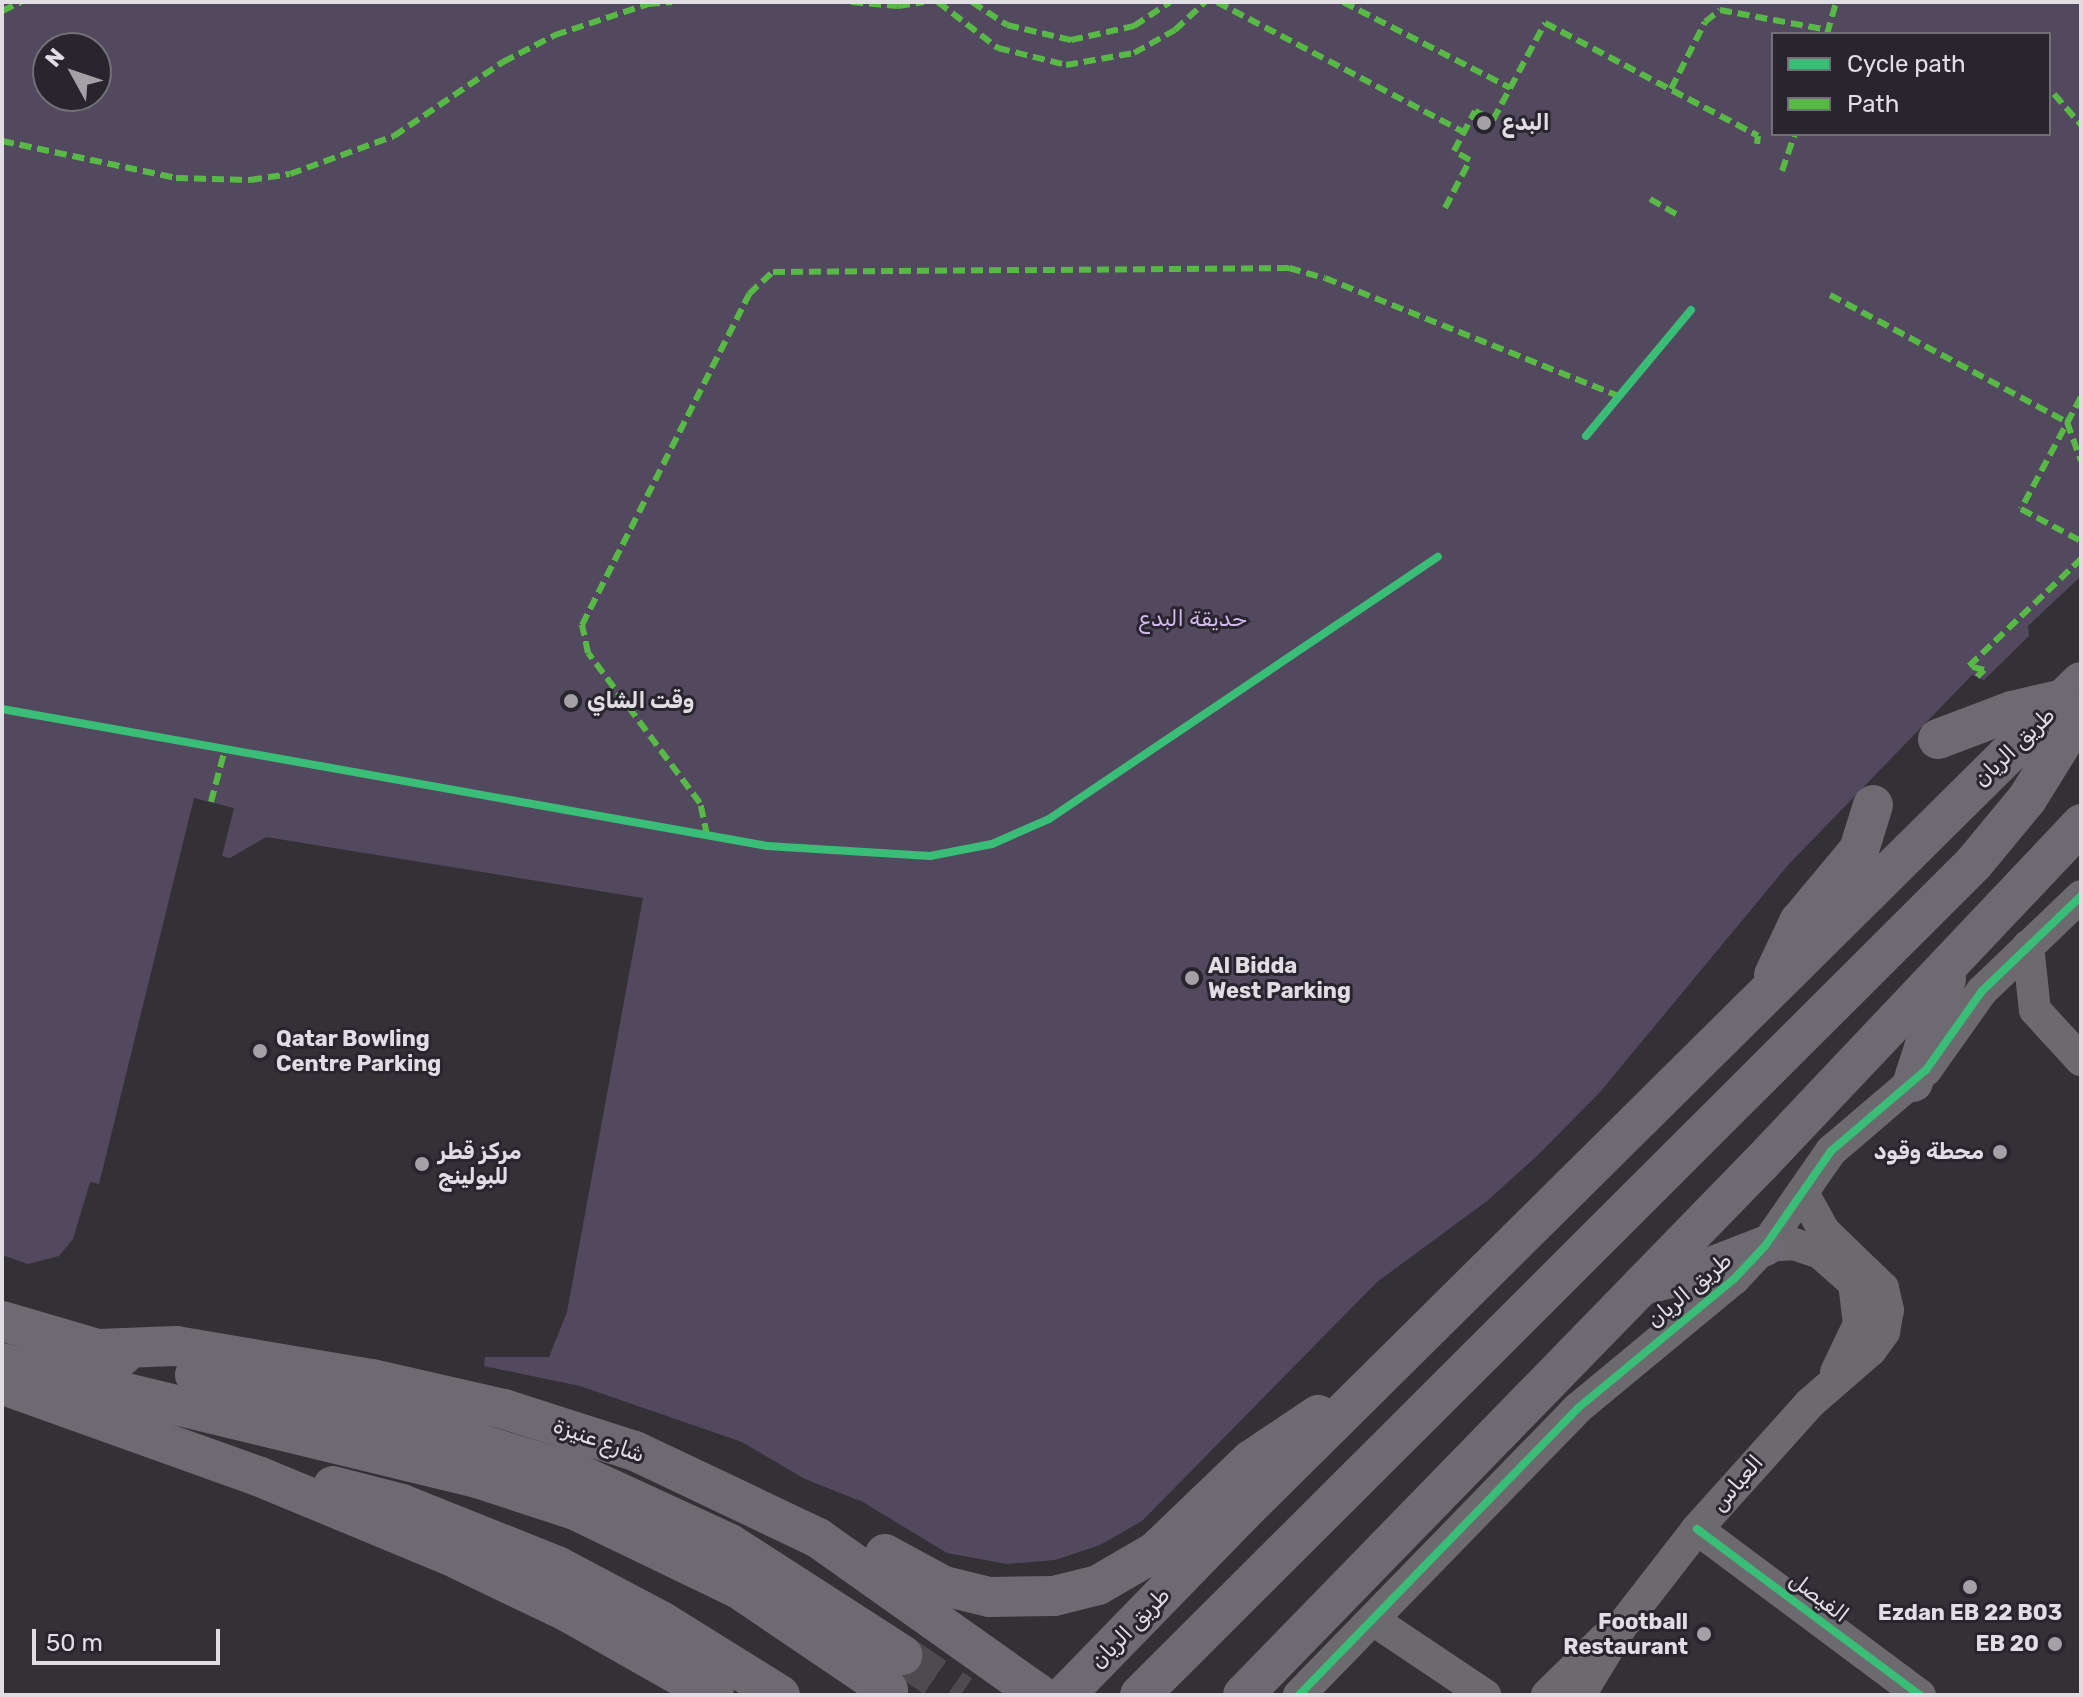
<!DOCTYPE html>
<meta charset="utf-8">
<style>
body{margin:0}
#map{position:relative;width:2083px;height:1697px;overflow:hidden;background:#333136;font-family:Rubik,"Noto Naskh Arabic",sans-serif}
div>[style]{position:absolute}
.green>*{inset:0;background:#53495f}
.major-tunnel>*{height:40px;margin-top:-20px;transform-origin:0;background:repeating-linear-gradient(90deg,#4d4b50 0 40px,transparent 0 60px)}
.minor>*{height:32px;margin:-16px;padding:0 16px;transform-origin:16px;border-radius:16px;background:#6c6a6f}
.major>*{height:40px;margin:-20px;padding:0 20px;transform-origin:20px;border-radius:20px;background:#6d6a71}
.quiet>*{height:6px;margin-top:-3px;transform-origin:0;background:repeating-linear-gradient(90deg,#58b947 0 12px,transparent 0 18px)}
.cycleway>*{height:8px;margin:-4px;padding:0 4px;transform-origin:4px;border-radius:4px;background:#3abd76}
.dots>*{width:22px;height:22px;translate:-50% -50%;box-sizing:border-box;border:4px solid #29252e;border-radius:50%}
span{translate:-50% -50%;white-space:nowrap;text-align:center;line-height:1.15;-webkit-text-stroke:6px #29252e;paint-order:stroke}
.poi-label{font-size:22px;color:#e0dde3;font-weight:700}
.left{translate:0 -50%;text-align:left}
.right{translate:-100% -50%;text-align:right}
.park-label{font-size:22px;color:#d0b7ec}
.street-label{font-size:22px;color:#e0dde3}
.frame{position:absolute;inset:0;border:4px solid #e0dde3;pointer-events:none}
.legend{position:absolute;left:1771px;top:32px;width:280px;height:104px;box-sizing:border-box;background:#29252e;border:2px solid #726f76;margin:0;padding:10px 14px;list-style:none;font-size:24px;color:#e0dde3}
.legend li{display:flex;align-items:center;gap:16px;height:40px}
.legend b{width:40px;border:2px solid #726f76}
.north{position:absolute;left:32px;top:32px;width:80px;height:80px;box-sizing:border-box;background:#29252e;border:2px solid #726f76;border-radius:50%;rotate:310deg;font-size:22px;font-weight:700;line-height:32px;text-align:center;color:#e0dde3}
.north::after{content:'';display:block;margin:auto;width:28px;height:36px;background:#a3a1a6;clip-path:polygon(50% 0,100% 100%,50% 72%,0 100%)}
.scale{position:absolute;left:32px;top:1629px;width:188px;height:36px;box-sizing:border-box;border:4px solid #e0dde3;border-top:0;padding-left:10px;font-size:24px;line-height:28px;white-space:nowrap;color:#e0dde3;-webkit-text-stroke:6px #29252e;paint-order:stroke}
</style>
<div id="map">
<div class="green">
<div style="clip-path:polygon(evenodd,2px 2px,2081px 2px,2081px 576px,2028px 626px,2029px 636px,1984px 680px,1972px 675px,1788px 865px,1600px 1092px,1538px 1155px,1487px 1201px,1377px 1282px,1142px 1521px,1100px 1545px,1055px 1560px,1007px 1564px,947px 1553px,863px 1502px,805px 1479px,742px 1442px,580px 1386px,484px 1366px,485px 1357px,549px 1357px,567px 1312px,643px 898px,266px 837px,230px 858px,222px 856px,234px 808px,194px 798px,99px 1184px,90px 1182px,73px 1239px,59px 1256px,28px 1264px,2px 1255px,2px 2px,1773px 34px,2049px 34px,2049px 134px,1773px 134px,1773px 34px,2px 2px,48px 48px,96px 48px,96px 96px,48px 96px,48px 48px)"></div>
</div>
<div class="major-tunnel">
<div style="left:902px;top:1655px;width:71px;rotate:34.1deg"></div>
</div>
<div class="minor">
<div style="left:2028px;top:946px;width:64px;rotate:83.8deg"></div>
<div style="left:2035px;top:1010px;width:68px;rotate:47.4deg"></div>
<div style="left:1765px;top:1246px;width:29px;rotate:-4deg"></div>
<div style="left:1794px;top:1244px;width:28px;rotate:19deg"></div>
<div style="left:1820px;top:1253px;width:45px;rotate:41.4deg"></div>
<div style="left:1854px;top:1283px;width:41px;rotate:83deg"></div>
<div style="left:1859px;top:1324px;width:53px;rotate:115.6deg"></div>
<div style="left:1697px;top:1529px;width:278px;rotate:36.7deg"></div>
<div style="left:1373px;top:1620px;width:135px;rotate:33.8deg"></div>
<div style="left:1299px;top:1695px;width:400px;rotate:-45.8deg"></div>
<div style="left:1578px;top:1408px;width:202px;rotate:-39.6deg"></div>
<div style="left:1734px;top:1279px;width:45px;rotate:-46.8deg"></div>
<div style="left:1765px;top:1246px;width:116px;rotate:-55.2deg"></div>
<div style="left:1831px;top:1151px;width:125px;rotate:-40.5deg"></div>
<div style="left:1926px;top:1070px;width:97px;rotate:-54.7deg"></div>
<div style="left:1982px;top:991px;width:137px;rotate:-43.8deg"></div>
<div style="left:1547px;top:1695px;width:81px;rotate:-44.5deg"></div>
<div style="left:1580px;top:1695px;width:79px;rotate:-58.9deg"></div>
<div style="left:1621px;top:1627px;width:124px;rotate:-52.2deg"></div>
<div style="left:1697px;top:1529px;width:168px;rotate:-48.1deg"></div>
<div style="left:1809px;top:1404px;width:82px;rotate:-41.1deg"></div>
<div style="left:1871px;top:1350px;width:22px;rotate:-54deg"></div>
<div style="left:1884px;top:1332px;width:22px;rotate:-80deg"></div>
<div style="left:1888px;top:1310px;width:23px;rotate:-103deg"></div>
<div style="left:1883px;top:1288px;width:82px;rotate:-136deg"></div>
<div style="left:1824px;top:1231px;width:43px;rotate:-118.9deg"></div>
</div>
<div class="major">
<div style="left:1938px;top:739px;width:79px;rotate:-20.7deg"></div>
<div style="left:2012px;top:711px;width:52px;rotate:-13.2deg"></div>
<div style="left:1774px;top:975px;width:59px;rotate:-64.7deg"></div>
<div style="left:1799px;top:922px;width:94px;rotate:-50.2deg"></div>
<div style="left:1859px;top:850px;width:47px;rotate:-72.7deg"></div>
<div style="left:1913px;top:1082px;width:108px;rotate:-72.2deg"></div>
<div style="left:1643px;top:1285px;width:65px;rotate:-14.3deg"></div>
<div style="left:1706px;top:1269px;width:63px;rotate:-21.3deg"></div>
<div style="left:2px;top:1321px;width:125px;rotate:16.3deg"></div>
<div style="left:98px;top:1349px;width:78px;rotate:-2.2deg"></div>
<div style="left:176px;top:1346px;width:199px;rotate:9.6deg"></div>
<div style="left:372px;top:1379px;width:135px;rotate:12.8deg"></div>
<div style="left:504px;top:1409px;width:138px;rotate:17.8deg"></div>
<div style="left:635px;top:1451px;width:203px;rotate:25.4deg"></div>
<div style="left:818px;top:1538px;width:272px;rotate:35.3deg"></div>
<div style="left:2px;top:1363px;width:489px;rotate:13.6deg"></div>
<div style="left:477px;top:1478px;width:103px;rotate:18.1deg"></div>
<div style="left:575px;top:1510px;width:182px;rotate:25.7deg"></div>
<div style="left:739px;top:1589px;width:180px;rotate:34.1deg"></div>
<div style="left:195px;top:1375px;width:228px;rotate:12.7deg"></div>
<div style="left:417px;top:1425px;width:168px;rotate:16.9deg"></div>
<div style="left:578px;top:1474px;width:167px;rotate:24.7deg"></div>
<div style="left:730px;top:1544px;width:205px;rotate:32.8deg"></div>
<div style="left:9px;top:1387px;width:264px;rotate:19.7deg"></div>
<div style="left:258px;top:1476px;width:207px;rotate:22.5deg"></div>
<div style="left:449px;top:1555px;width:132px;rotate:25.6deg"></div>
<div style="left:568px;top:1612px;width:168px;rotate:29.6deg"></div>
<div style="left:333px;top:1486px;width:71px;rotate:14.6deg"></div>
<div style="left:402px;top:1504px;width:167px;rotate:21.8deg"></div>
<div style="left:557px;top:1566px;width:118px;rotate:27.9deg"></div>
<div style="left:661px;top:1621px;width:140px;rotate:31.9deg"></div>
<div style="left:885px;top:1554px;width:67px;rotate:28.5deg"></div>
<div style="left:944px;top:1586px;width:46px;rotate:13.7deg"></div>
<div style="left:989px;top:1597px;width:65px;rotate:-0.9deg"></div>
<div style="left:1054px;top:1596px;width:45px;rotate:-14deg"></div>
<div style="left:1098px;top:1585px;width:66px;rotate:-30.1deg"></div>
<div style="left:1155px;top:1552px;width:133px;rotate:-43.8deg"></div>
<div style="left:1251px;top:1460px;width:81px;rotate:-33.9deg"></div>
<div style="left:1065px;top:1695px;width:255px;rotate:-45.8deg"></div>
<div style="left:1243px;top:1512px;width:1179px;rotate:-44.73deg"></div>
<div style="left:1140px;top:1695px;width:1178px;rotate:-44.93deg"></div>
<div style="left:1974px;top:863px;width:83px;rotate:-50.4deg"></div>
<div style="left:2027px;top:799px;width:102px;rotate:-58.2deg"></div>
<div style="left:1243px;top:1695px;width:741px;rotate:-45.77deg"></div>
<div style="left:1760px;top:1164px;width:468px;rotate:-46.6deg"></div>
</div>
<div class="quiet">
<div style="left:851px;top:2px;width:47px;rotate:4.9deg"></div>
<div style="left:898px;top:6px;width:26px;rotate:-9deg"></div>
<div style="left:938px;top:2px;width:76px;rotate:37.5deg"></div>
<div style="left:998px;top:48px;width:70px;rotate:14deg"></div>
<div style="left:1066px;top:65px;width:69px;rotate:-10deg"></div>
<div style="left:1134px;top:53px;width:47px;rotate:-29.3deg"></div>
<div style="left:1175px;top:30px;width:41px;rotate:-43deg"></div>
<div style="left:972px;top:2px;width:42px;rotate:33.3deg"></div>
<div style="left:1007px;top:25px;width:66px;rotate:13.2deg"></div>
<div style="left:1071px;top:40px;width:65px;rotate:-12.5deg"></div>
<div style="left:1134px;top:26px;width:43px;rotate:-33.7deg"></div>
<div style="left:1217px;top:2px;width:279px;rotate:27.8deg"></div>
<div style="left:1343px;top:2px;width:188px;rotate:27.2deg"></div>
<div style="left:2px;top:11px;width:21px;rotate:-25deg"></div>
<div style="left:1827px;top:34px;width:33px;rotate:-74deg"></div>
<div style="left:1671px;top:89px;width:75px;rotate:-63.1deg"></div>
<div style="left:1705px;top:22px;width:19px;rotate:-39deg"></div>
<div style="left:1720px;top:10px;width:110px;rotate:10.5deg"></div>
<div style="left:2054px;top:94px;width:41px;rotate:48.9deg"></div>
<div style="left:2px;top:141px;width:178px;rotate:12deg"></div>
<div style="left:176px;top:178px;width:74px;rotate:1.5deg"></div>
<div style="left:250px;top:180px;width:40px;rotate:-8.5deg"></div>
<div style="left:290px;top:174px;width:111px;rotate:-20.1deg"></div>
<div style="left:394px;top:136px;width:132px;rotate:-34.2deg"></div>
<div style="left:503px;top:62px;width:59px;rotate:-27.4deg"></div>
<div style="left:555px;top:35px;width:98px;rotate:-18.4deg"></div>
<div style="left:648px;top:4px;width:24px;rotate:-5deg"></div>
<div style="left:1782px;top:171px;width:39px;rotate:-71deg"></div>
<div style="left:1650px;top:199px;width:32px;rotate:30deg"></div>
<div style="left:1445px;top:208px;width:54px;rotate:-62.5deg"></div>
<div style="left:1470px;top:160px;width:18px;rotate:-151deg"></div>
<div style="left:1454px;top:151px;width:45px;rotate:-62.3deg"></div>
<div style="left:1475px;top:111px;width:20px;rotate:27deg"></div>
<div style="left:1493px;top:120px;width:110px;rotate:-61.8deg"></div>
<div style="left:1545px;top:23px;width:241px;rotate:27.9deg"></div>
<div style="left:1758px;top:136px;width:8px;rotate:97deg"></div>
<div style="left:1830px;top:295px;width:269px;rotate:28.2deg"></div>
<div style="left:2067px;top:422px;width:41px;rotate:70.3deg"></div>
<div style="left:2081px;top:397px;width:127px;rotate:118.2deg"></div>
<div style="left:2021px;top:509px;width:68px;rotate:28.1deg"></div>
<div style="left:1977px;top:677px;width:10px;rotate:-45deg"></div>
<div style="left:1984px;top:670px;width:16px;rotate:-165deg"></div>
<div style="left:1969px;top:666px;width:155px;rotate:-43.7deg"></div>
<div style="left:211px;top:802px;width:55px;rotate:-75.2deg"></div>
<div style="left:707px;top:835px;width:33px;rotate:-102deg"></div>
<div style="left:700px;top:803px;width:187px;rotate:-126.7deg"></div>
<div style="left:588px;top:653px;width:29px;rotate:-102deg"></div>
<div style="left:582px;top:625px;width:371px;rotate:-63.2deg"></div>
<div style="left:749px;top:294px;width:33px;rotate:-43deg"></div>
<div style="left:773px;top:272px;width:516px;rotate:-0.44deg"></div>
<div style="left:1289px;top:268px;width:37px;rotate:16deg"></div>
<div style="left:1325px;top:278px;width:317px;rotate:21.9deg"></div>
</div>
<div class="cycleway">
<div style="left:1586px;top:436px;width:164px;rotate:-50.2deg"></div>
<div style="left:2px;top:709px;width:777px;rotate:10.15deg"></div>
<div style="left:767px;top:846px;width:163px;rotate:3.5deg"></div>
<div style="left:930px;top:856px;width:63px;rotate:-11deg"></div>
<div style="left:992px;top:844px;width:62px;rotate:-23.7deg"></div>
<div style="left:1049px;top:819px;width:469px;rotate:-34deg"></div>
<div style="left:1697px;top:1529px;width:278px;rotate:36.7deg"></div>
<div style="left:1299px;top:1695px;width:400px;rotate:-45.8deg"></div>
<div style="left:1578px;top:1408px;width:202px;rotate:-39.6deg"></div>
<div style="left:1734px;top:1279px;width:45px;rotate:-46.8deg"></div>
<div style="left:1765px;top:1246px;width:116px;rotate:-55.2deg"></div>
<div style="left:1831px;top:1151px;width:125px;rotate:-40.5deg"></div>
<div style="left:1926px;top:1070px;width:97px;rotate:-54.7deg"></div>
<div style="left:1982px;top:991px;width:137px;rotate:-43.8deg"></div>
</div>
<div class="dots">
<div style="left:1484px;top:123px;background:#a3a1a6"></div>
<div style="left:571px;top:701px;background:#a3a1a6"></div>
<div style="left:1192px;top:978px;background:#a3a1a6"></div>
<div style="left:260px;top:1051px;background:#a3a1a6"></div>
<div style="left:2000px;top:1152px;background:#a3a1a6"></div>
<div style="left:422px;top:1164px;background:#a3a1a6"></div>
<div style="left:1970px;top:1587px;background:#a3a1a6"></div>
<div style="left:1704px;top:1634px;background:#a3a1a6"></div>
<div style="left:2055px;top:1644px;background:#a3a1a6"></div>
</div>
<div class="poi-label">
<span class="left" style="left:1502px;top:123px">البدع</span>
<span class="left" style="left:587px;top:701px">وقت الشاي</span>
<span class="left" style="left:1208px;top:978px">Al Bidda<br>West Parking</span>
<span class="left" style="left:276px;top:1051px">Qatar Bowling<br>Centre Parking</span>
<span class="left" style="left:438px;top:1164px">مركز قطر<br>للبولينج</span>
<span class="right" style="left:1984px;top:1152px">محطة وقود</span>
<span style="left:1970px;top:1613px">Ezdan EB 22 B03</span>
<span class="right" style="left:1688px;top:1634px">Football<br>Restaurant</span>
<span class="right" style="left:2039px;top:1644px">EB 20</span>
</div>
<div class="park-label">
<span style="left:1193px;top:619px">حديقة البدع</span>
</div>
<div class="street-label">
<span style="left:2014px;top:747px;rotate:-44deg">طريق الريان</span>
<span style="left:1689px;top:1290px;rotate:-40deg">طريق الريان</span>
<span style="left:599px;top:1440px;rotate:19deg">شارع عنيزة</span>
<span style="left:1737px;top:1483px;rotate:-49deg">العباس</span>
<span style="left:1819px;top:1597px;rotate:37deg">الفيصل</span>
<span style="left:1130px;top:1628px;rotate:-46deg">طريق الريان</span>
</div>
<div class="frame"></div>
<ul class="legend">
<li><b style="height:10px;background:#3abd76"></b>Cycle path</li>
<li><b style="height:10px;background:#58b947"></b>Path</li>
</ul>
<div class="north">N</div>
<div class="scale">50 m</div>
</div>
